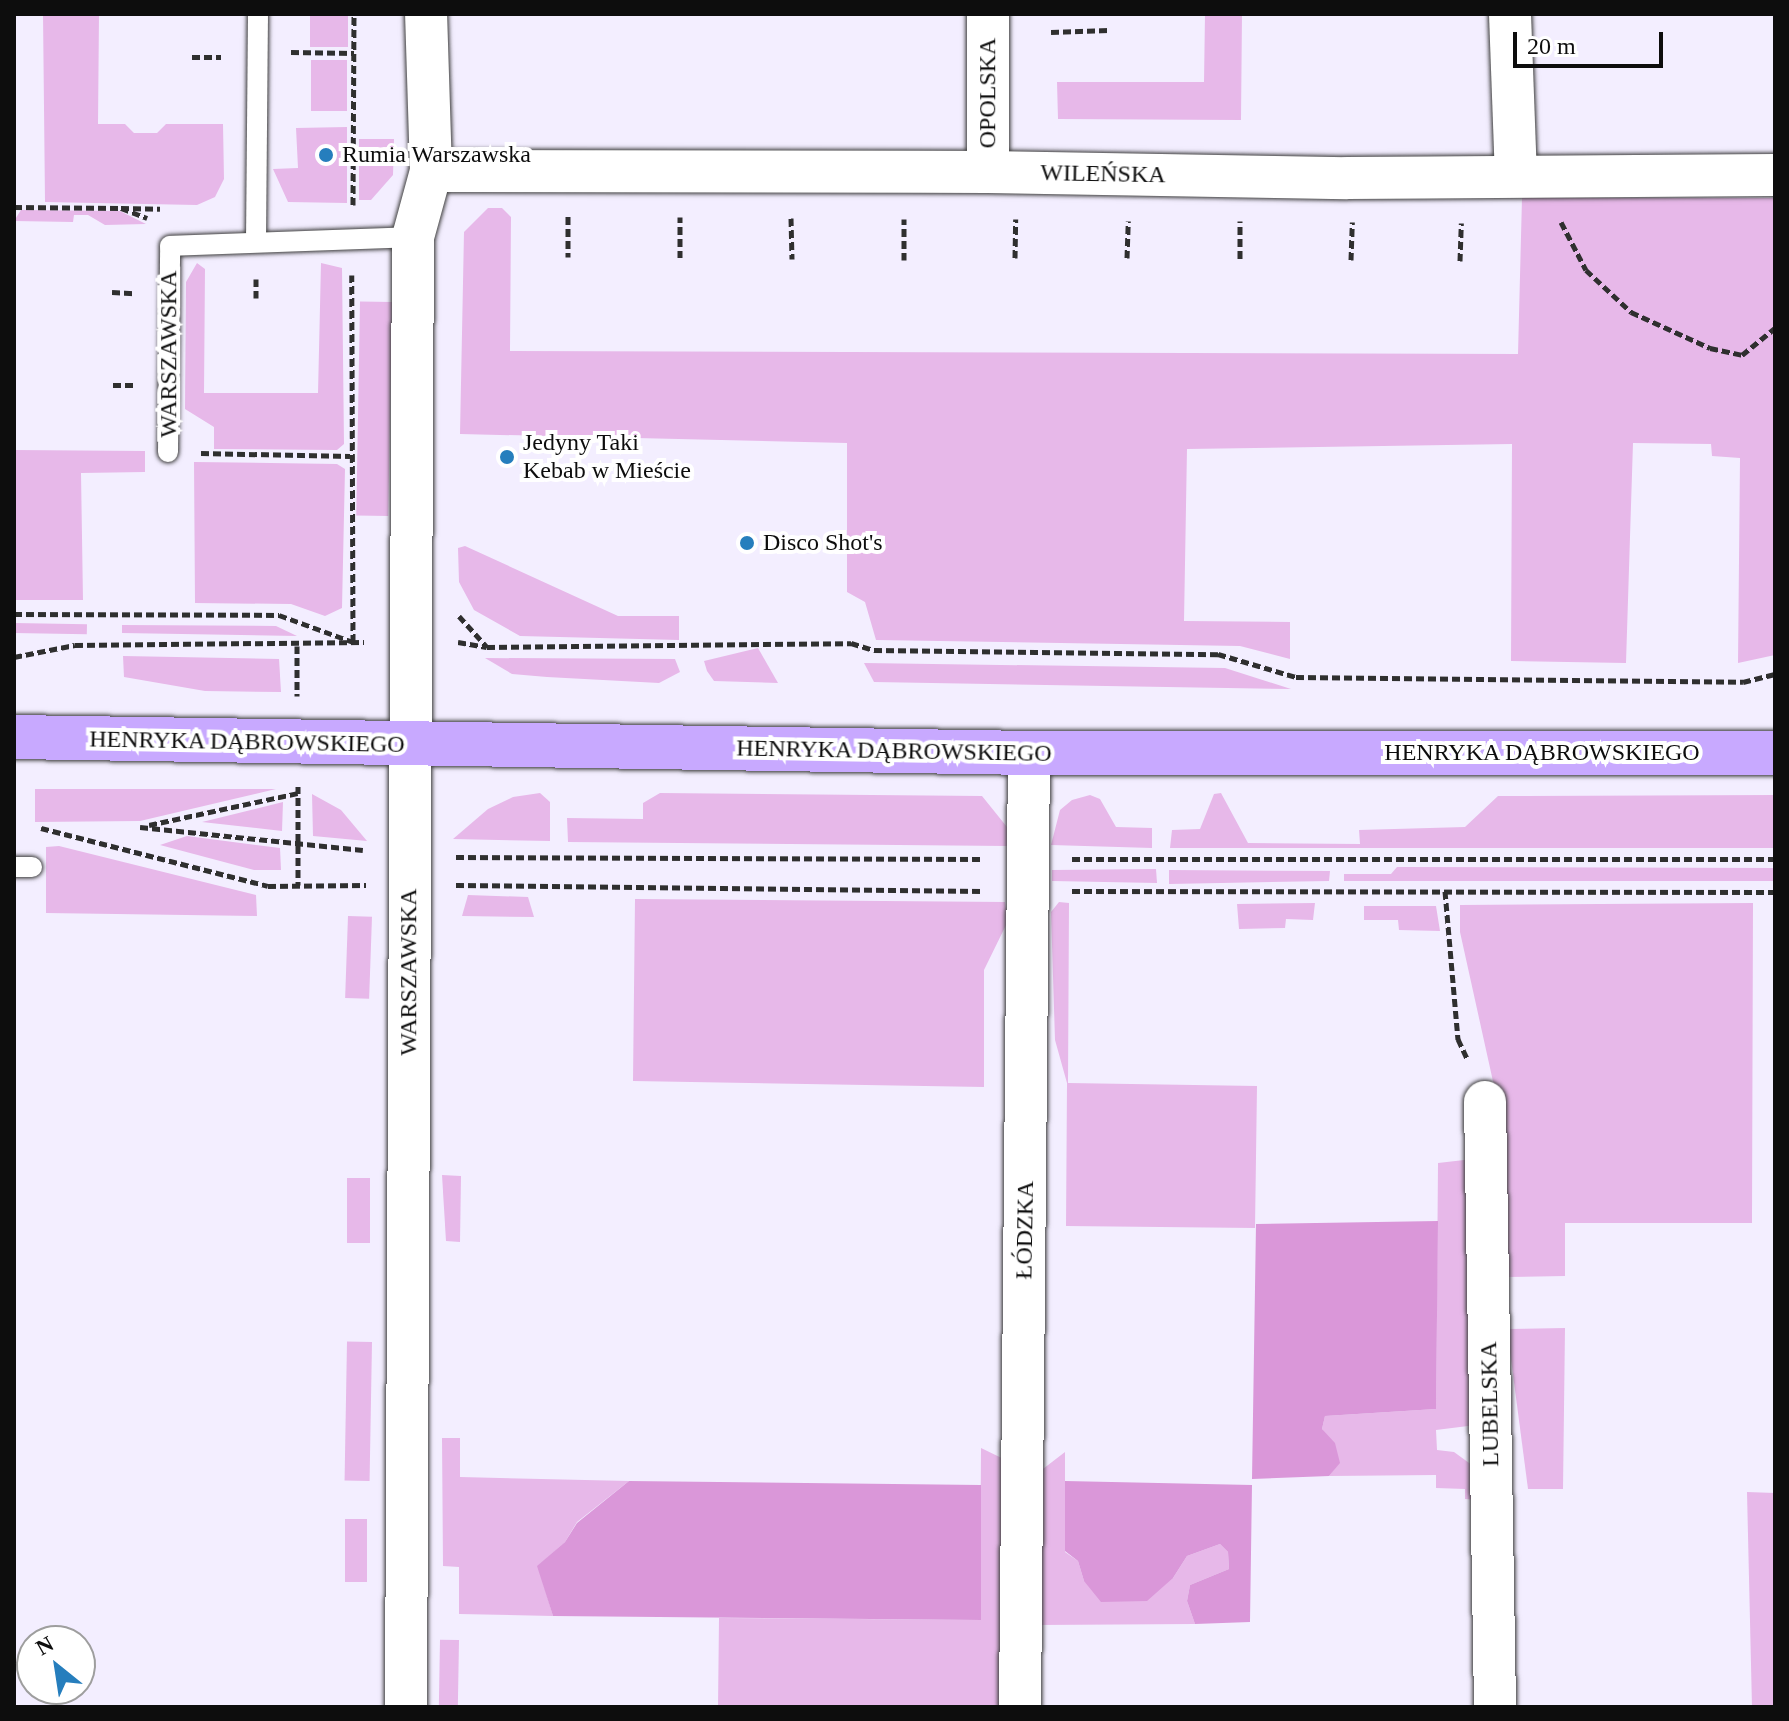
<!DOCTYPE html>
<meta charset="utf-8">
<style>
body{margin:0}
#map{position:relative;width:1789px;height:1721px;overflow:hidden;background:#f3eeff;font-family:"Times New Roman",serif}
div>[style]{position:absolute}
.green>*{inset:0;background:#e7b8e9;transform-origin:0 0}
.forest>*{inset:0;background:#da97d9}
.path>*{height:5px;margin-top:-2.5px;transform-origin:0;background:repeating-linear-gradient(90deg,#2f2f2f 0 8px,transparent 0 12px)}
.roads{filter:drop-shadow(0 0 2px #404040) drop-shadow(0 0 2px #404040)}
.lane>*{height:20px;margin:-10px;padding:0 10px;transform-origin:10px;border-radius:10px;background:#fff}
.street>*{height:42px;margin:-21px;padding:0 21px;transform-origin:21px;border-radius:21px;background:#fff}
.secondary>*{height:44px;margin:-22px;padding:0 22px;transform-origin:22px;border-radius:22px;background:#c8a9ff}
.dots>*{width:22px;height:22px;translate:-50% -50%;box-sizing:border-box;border:4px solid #fff;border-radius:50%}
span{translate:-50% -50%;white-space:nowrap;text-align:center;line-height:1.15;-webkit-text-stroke:8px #fff;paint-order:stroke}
.street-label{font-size:24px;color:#0d0d0d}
.poi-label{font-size:24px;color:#0d0d0d}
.left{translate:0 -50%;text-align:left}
.frame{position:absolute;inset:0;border:16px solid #0d0d0d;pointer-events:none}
.north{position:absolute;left:16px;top:1625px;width:80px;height:80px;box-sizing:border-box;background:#fff;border:2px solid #9e9e9e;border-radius:50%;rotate:330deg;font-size:22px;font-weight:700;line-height:32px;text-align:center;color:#0d0d0d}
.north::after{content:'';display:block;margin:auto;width:28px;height:36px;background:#267ebd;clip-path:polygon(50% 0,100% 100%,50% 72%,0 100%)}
.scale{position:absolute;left:1513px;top:32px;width:150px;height:36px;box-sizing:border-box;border:4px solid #0d0d0d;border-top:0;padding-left:10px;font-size:24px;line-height:28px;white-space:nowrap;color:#0d0d0d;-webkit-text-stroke:6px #fff;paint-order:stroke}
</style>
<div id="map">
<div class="green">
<div style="clip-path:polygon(43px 14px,99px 14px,98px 124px,125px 124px,134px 133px,157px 133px,166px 124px,223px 124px,224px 179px,215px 197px,197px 205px,45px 202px)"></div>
<div style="left:310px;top:14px;width:38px;height:33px"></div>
<div style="clip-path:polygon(1205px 14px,1242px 14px,1241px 120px,1058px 119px,1057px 82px,1204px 82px)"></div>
<div style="left:347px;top:60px;width:51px;height:36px;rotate:90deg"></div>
<div style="clip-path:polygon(347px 127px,347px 203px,288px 202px,273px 169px,298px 168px,296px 128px)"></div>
<div style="clip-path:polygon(359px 139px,394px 139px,393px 175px,371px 200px,359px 200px)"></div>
<div style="clip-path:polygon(1522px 198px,1775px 198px,1775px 655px,1738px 663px,1740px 458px,1712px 456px,1711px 444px,1633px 443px,1626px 663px,1511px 661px,1512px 444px,1187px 449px,1184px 621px,1290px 622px,1290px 659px,1240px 646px,876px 640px,865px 602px,847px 592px,847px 443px,460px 434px,464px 232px,488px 208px,502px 208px,511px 217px,510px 351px,1518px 354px)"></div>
<div style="clip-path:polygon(21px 210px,120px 211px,146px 224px,105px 225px,88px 215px,74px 215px,73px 222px,14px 221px)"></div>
<div style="clip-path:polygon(197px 263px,205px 269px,204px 393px,318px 393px,321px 263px,342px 268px,344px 444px,337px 450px,214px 449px,214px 427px,185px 409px,186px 282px)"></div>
<div style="left:392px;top:302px;width:214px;height:32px;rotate:91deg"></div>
<div style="clip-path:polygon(14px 450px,145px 451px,145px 472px,81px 473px,83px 600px,14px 600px)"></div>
<div style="clip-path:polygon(194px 462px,337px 464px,345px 469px,342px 608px,325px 616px,291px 604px,195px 603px)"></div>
<div style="clip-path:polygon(465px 546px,618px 616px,679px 616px,679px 640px,520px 636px,474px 610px,459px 582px,458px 548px)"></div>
<div style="left:14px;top:623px;width:73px;height:10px;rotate:1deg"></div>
<div style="clip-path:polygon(122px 625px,276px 626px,297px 636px,122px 633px)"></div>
<div style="clip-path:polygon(758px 648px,778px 683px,714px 681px,707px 671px,704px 661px)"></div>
<div style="clip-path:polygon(123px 656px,279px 659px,281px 692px,205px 691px,124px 677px)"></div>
<div style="clip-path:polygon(485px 658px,675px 659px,680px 672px,659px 683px,547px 677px,512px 674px)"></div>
<div style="clip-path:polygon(864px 663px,1225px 668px,1291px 689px,874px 682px)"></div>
<div style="clip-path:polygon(35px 789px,276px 789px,140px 821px,35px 822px)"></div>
<div style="clip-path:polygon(540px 793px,550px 802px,550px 841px,453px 839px,488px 809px,513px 797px)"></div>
<div style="clip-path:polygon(660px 793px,982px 796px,1007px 827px,1008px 846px,568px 842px,567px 818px,643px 819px,643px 803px)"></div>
<div style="clip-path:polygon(1221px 793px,1248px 843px,1360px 844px,1359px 830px,1465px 827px,1498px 796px,1775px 795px,1775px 848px,1170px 848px,1172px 830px,1200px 829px,1214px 794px)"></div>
<div style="clip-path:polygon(312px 794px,341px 810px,367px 841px,313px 836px)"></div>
<div style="clip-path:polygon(1090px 795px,1100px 799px,1116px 827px,1152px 828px,1152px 848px,1051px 845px,1060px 810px,1072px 800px)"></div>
<div style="clip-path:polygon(283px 802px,282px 831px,202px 822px)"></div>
<div style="clip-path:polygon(187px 836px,280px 848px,281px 870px,254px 870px,160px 845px)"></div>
<div style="clip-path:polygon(59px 846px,256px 895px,257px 916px,46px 913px,46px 847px)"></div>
<div style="clip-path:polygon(1397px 867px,1775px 868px,1775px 881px,1344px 881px,1344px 874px,1391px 874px)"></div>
<div style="clip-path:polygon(1156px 869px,1157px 883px,1052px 881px,1052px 870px)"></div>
<div style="clip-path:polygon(1169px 870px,1330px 871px,1329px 881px,1169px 884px)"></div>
<div style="clip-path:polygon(468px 895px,528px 897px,534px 917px,462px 916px)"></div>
<div style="clip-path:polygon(635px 899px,1005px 902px,1008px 921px,984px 970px,984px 1087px,633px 1081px)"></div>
<div style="clip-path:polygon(1059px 902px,1069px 903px,1068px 1083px,1257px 1086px,1255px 1228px,1066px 1226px,1067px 1083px,1055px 1040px,1051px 912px)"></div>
<div style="clip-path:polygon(1315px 903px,1313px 920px,1286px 919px,1285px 928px,1239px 929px,1237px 904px)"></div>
<div style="clip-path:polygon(1753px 903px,1752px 1223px,1565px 1223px,1565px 1276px,1506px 1277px,1498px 1104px,1460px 932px,1460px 905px)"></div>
<div style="clip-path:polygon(1364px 906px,1436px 906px,1440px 931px,1399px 930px,1398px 920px,1364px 920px)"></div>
<div style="left:348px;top:916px;width:24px;height:82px;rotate:2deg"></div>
<div style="clip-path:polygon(1473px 1159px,1476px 1425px,1436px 1430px,1437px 1450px,1454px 1452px,1476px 1468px,1478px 1500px,1465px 1499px,1465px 1489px,1436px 1488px,1436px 1475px,1329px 1476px,1339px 1463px,1322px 1429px,1325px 1416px,1436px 1409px,1438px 1163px)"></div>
<div style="clip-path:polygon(442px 1175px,461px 1176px,460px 1242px,446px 1241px)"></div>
<div style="left:347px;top:1178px;width:23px;height:65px"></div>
<div style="clip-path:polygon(1565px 1328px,1563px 1489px,1528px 1489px,1507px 1329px)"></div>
<div style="left:372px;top:1342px;width:139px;height:25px;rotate:91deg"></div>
<div style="clip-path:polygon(442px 1438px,460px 1438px,460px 1477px,629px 1481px,577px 1522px,565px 1542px,538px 1566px,553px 1616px,459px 1614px,459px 1567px,443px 1566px)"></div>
<div style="clip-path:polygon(981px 1448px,1012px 1463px,1002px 1707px,718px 1707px,719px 1618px,980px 1620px)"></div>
<div style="clip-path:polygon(1065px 1452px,1065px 1552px,1078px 1561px,1084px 1581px,1173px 1578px,1187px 1556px,1220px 1544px,1228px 1552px,1229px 1569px,1190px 1585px,1187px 1601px,1195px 1624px,1037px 1625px,1039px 1472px)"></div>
<div style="clip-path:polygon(1747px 1492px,1775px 1493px,1775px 1707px,1752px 1707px)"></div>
<div style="left:367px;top:1519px;width:63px;height:22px;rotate:90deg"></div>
<div style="left:459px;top:1640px;width:67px;height:19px;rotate:91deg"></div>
</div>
<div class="forest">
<div style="clip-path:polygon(1438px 1221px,1436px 1409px,1325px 1416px,1322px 1429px,1335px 1443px,1340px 1463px,1329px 1476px,1252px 1479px,1256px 1224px)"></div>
<div style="clip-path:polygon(629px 1481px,981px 1485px,981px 1620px,553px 1616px,537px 1566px,565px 1542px,577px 1523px)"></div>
<div style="clip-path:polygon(1065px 1481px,1252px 1485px,1250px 1622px,1195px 1624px,1187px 1601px,1190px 1585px,1229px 1569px,1228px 1552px,1220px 1544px,1187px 1556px,1173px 1578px,1147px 1601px,1101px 1602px,1084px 1581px,1078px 1561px,1065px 1551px)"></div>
</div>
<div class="path">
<div style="left:1051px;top:32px;width:58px;rotate:-2deg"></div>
<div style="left:291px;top:52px;width:63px;rotate:0.9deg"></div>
<div style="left:192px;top:57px;width:29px"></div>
<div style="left:353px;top:205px;width:191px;rotate:-89.7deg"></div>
<div style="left:14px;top:207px;width:107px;rotate:0.5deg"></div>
<div style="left:121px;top:208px;width:28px;rotate:21deg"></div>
<div style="left:121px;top:208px;width:39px;rotate:1deg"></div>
<div style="left:568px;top:216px;width:41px;rotate:90deg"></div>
<div style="left:791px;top:218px;width:41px;rotate:88.6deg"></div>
<div style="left:1561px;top:222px;width:54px;rotate:62.5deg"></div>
<div style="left:1586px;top:270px;width:62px;rotate:43deg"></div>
<div style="left:1631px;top:312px;width:87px;rotate:24.5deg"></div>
<div style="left:1710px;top:348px;width:33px;rotate:12deg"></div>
<div style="left:1742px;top:355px;width:43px;rotate:-39.3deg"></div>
<div style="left:680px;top:258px;width:41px;rotate:-90deg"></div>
<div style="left:1015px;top:258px;width:39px;rotate:-89deg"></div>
<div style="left:1127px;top:258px;width:37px;rotate:-88deg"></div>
<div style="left:1240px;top:259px;width:38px;rotate:-90deg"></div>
<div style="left:904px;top:260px;width:41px;rotate:-90deg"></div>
<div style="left:1351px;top:260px;width:38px;rotate:-88deg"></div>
<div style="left:1460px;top:261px;width:38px;rotate:-88deg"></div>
<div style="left:256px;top:279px;width:19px;rotate:90deg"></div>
<div style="left:112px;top:292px;width:22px;rotate:3deg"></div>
<div style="left:113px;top:385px;width:20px"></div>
<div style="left:201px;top:453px;width:149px;rotate:1.2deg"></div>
<div style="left:14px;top:614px;width:265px;rotate:0.2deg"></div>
<div style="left:279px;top:615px;width:79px;rotate:20deg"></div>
<div style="left:353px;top:642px;width:367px;rotate:-90.2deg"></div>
<div style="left:459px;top:616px;width:42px;rotate:47.9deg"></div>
<div style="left:458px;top:642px;width:29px;rotate:10deg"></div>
<div style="left:487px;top:647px;width:364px;rotate:-0.6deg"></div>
<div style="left:851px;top:643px;width:24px;rotate:17deg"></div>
<div style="left:874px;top:650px;width:344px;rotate:0.7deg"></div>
<div style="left:1218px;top:654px;width:81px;rotate:16.4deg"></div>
<div style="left:1296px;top:677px;width:447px;rotate:0.6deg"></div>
<div style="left:1743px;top:682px;width:33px;rotate:-14deg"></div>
<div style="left:297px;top:646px;width:50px;rotate:90deg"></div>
<div style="left:14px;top:657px;width:62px;rotate:-11.1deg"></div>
<div style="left:75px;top:645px;width:289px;rotate:-0.6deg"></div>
<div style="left:298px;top:786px;width:99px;rotate:90deg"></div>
<div style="left:149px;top:825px;width:152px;rotate:-12.1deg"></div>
<div style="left:140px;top:827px;width:224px;rotate:5.9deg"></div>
<div style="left:41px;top:828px;width:234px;rotate:14.3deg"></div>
<div style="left:268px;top:886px;width:98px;rotate:-0.6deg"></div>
<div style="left:456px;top:857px;width:526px;rotate:0.22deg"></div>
<div style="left:1072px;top:859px;width:703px"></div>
<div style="left:456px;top:885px;width:526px;rotate:0.65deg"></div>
<div style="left:1072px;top:891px;width:703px;rotate:0.08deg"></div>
<div style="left:1445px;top:891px;width:149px;rotate:85deg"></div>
<div style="left:1458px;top:1039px;width:23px;rotate:65deg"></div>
</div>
<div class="roads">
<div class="lane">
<div style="left:256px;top:242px;width:228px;rotate:-89.5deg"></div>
<div style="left:168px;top:452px;width:206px;rotate:-89.4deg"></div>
<div style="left:170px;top:246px;width:243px;rotate:-2.1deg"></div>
<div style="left:14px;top:867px;width:18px"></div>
</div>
<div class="street">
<div style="left:988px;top:14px;width:158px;rotate:90deg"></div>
<div style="left:1510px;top:14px;width:160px;rotate:87.9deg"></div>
<div style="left:431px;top:171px;width:557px;rotate:0.1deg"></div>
<div style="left:988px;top:172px;width:359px;rotate:1deg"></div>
<div style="left:1347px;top:178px;width:428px;rotate:-0.4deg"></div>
<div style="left:1485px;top:1102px;width:605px;rotate:89.05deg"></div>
<div style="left:406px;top:1707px;width:1470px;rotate:-89.73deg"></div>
<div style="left:413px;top:237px;width:68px;rotate:-74.7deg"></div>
<div style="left:431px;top:171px;width:157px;rotate:-91.8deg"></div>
<div style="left:1020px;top:1707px;width:954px;rotate:-89.46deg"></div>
</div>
<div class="secondary">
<div style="left:14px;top:737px;width:1015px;rotate:0.9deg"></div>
<div style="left:1029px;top:753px;width:746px"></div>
</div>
</div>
<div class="dots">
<div style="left:326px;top:155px;background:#267ebd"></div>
<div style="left:507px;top:457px;background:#267ebd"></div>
<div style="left:747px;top:543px;background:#267ebd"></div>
</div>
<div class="street-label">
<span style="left:988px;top:93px;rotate:-90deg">OPOLSKA</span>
<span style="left:1103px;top:174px;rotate:1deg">WILEŃSKA</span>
<span style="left:169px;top:354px;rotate:-90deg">WARSZAWSKA</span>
<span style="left:247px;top:742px;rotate:1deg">HENRYKA DĄBROWSKIEGO</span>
<span style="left:894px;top:751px;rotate:1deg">HENRYKA DĄBROWSKIEGO</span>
<span style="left:1542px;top:753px">HENRYKA DĄBROWSKIEGO</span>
<span style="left:409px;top:972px;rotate:-90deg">WARSZAWSKA</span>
<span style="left:1025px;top:1230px;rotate:-89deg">ŁÓDZKA</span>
<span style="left:1490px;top:1404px;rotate:-91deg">LUBELSKA</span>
</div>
<div class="poi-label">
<span class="left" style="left:342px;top:155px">Rumia Warszawska</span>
<span class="left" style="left:523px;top:457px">Jedyny Taki<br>Kebab w Mieście</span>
<span class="left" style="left:763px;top:543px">Disco Shot's</span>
</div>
<div class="frame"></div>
<div class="north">N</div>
<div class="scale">20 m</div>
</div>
